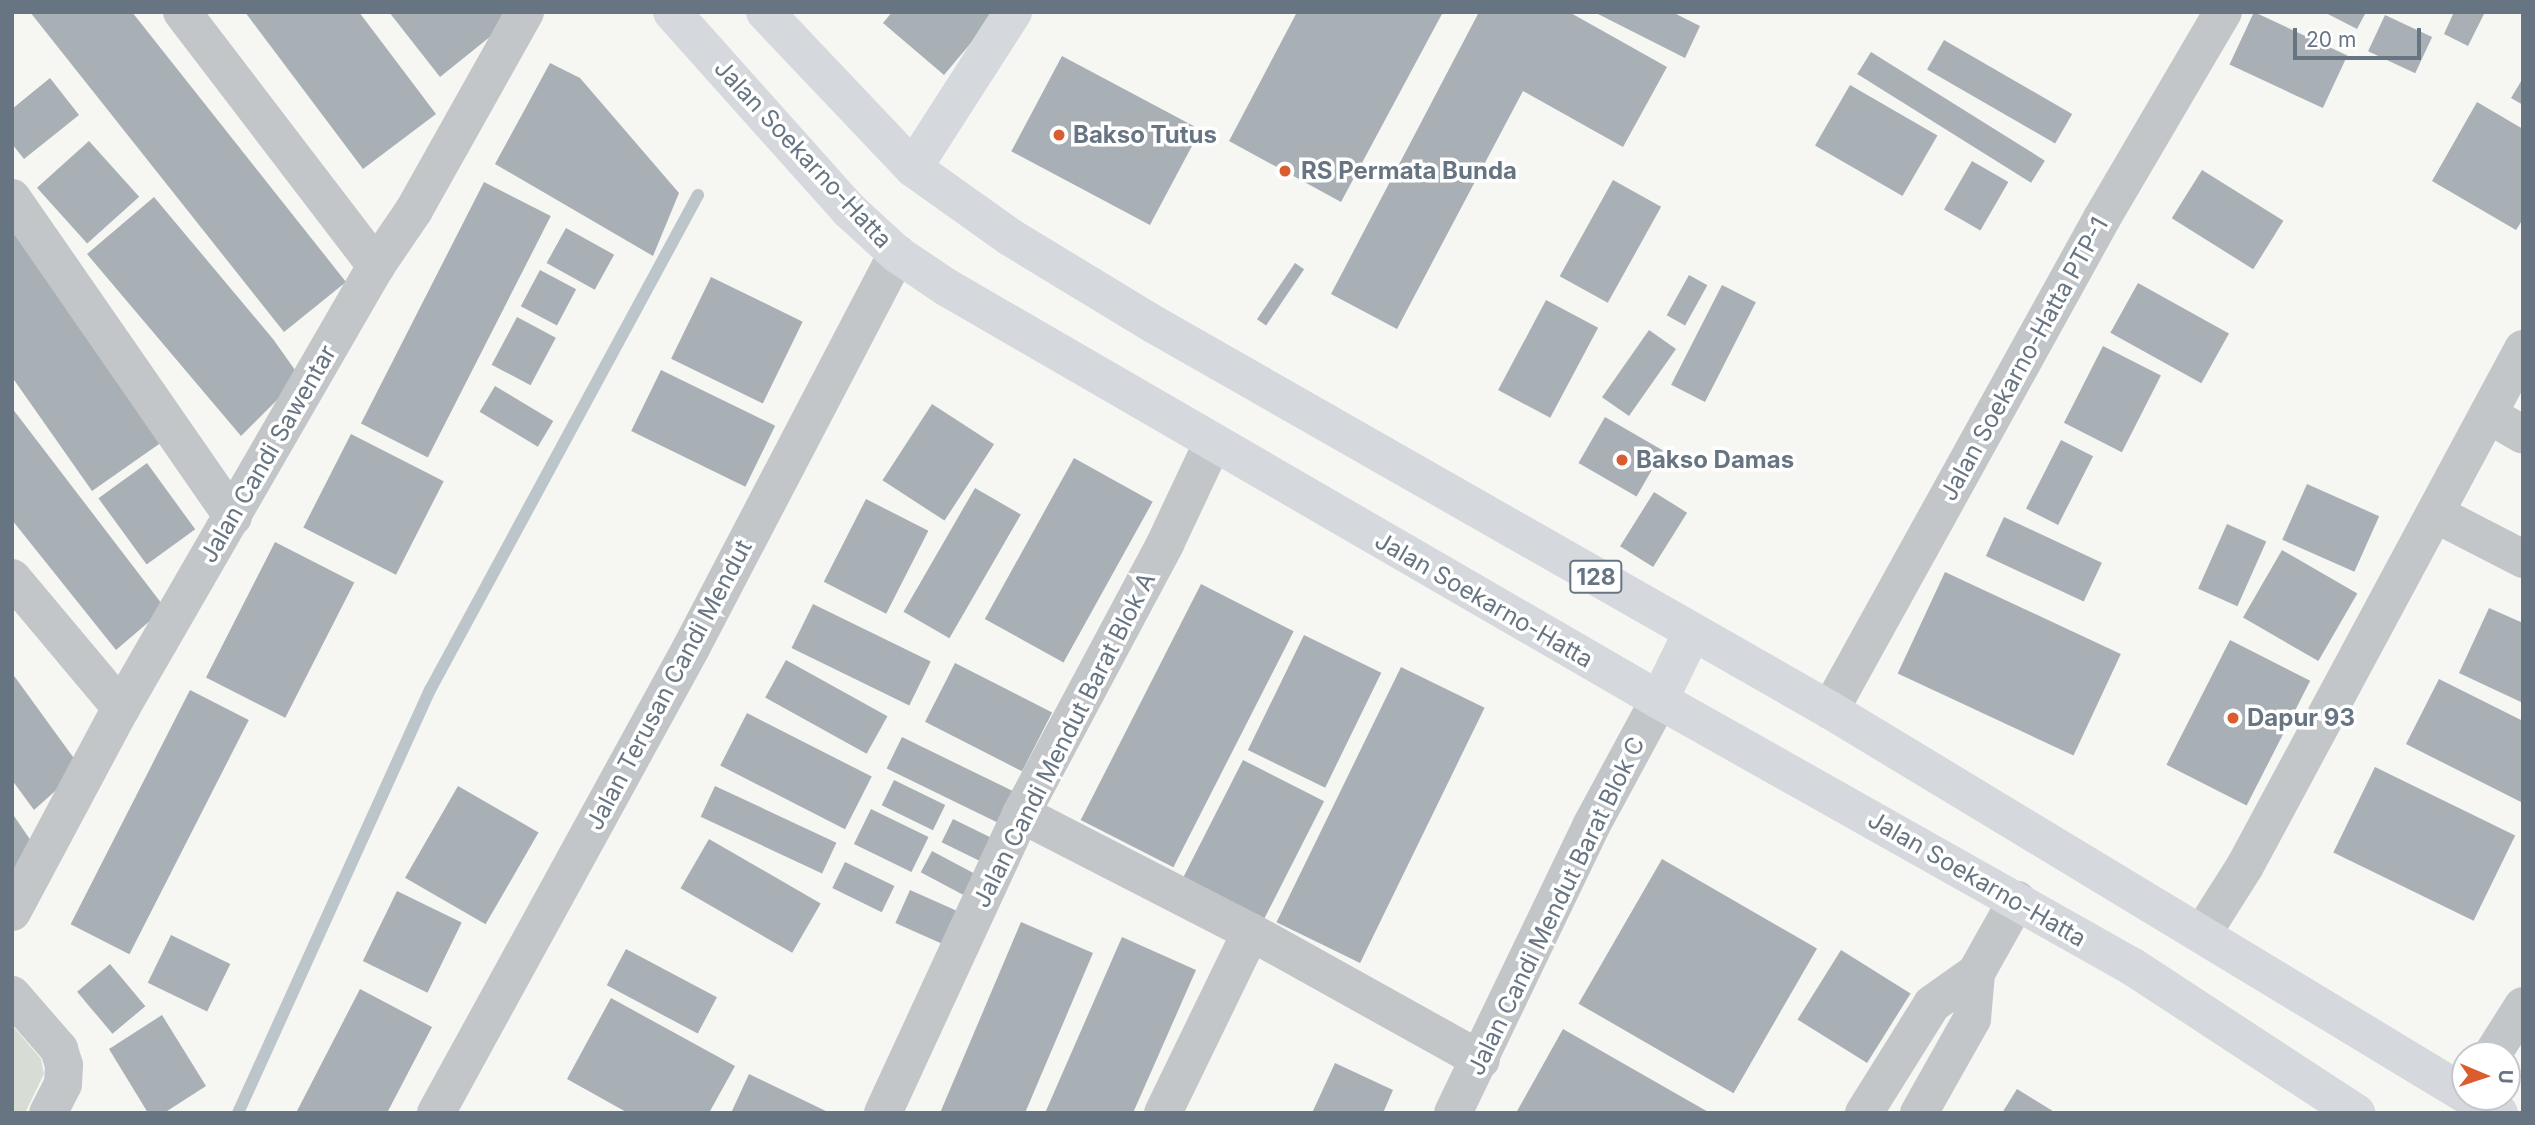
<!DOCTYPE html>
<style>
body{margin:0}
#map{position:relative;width:2535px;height:1125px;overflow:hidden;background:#f6f6f3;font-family:Inter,sans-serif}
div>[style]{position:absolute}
.green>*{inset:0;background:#d7ddd4}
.stream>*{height:12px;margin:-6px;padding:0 6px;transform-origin:6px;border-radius:6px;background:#bcc5ca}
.building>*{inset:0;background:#a9b0b5;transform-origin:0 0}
.minor>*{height:38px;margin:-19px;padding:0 19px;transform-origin:19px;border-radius:19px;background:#c2c6c9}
.major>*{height:38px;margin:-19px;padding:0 19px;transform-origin:19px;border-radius:19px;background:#d5d8dc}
.dots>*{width:19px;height:19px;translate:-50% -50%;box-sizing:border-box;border:4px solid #fff;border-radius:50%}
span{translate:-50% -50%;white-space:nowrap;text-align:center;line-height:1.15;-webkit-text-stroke:7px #fff;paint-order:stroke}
.shield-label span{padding:2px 5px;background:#fff;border:2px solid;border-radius:5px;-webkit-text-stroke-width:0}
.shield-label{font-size:23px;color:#677583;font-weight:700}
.poi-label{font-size:24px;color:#677583;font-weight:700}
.left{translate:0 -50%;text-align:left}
.street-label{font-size:24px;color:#677583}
.frame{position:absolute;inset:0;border:14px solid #677583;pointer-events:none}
.north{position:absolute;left:2451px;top:1041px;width:70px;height:70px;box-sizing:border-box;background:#fff;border:2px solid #c2c8cd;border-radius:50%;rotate:92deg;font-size:19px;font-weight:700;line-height:28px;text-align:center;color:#677583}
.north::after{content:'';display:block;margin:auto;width:24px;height:32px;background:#da5c2f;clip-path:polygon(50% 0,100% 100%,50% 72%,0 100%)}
.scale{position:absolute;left:2293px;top:28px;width:128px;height:32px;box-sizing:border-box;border:4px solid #677583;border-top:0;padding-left:9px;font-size:21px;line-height:24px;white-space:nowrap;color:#677583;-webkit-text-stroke:5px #fff;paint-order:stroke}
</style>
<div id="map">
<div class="green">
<div style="clip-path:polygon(12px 1025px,41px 1059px,44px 1074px,25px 1113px,12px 1113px)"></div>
</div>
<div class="stream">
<div style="left:238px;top:1113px;width:465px;rotate:-65.6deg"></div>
<div style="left:430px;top:690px;width:563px;rotate:-61.57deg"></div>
</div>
<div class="building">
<div style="clip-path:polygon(30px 12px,132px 12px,346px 282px,284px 332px)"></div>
<div style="clip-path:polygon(245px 12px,359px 12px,436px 114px,363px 169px)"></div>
<div style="clip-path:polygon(389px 12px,521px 12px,440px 77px)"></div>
<div style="clip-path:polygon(892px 12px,997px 12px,944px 75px,883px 23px)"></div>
<div style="clip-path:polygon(1297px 12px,1443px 12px,1341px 202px,1229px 141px)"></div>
<div style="clip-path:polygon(1479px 12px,1569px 12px,1667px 67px,1623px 147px,1523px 91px,1397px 329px,1331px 294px)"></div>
<div style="clip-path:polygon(1594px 12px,1672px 12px,1700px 26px,1685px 58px)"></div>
<div style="left:2254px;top:12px;width:103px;height:58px;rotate:25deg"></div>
<div style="clip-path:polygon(2324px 12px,2366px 12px,2357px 29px)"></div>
<div style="clip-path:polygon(2454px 12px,2485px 12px,2468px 46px,2444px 34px)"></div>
<div style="left:2385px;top:15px;width:52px;height:40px;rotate:25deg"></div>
<div style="left:1944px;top:40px;width:148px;height:34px;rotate:30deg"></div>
<div style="left:1871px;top:52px;width:205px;height:26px;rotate:32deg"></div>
<div style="left:1062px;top:56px;width:157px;height:108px;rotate:28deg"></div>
<div style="clip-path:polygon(550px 63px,580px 78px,679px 193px,653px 256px,495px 164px)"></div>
<div style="clip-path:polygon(50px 78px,79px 115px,24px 159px,12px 144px,12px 109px)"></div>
<div style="clip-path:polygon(2523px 78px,2523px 105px,2511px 98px)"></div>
<div style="left:1850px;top:85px;width:101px;height:70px;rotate:30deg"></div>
<div style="clip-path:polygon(2477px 102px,2523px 129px,2523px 219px,2516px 230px,2432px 181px)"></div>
<div style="left:89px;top:141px;width:75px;height:70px;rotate:48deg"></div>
<div style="left:1972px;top:161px;width:42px;height:56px;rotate:30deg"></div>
<div style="left:2202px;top:170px;width:96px;height:57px;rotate:32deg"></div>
<div style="left:1613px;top:180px;width:55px;height:110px;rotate:29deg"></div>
<div style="left:484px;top:182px;width:75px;height:271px;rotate:27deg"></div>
<div style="clip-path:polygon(154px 197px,273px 339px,300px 377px,241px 436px,87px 254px)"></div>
<div style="clip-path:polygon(12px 226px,162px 442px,92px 491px,12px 377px)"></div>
<div style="left:566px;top:228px;width:55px;height:40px;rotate:29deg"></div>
<div style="left:1295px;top:263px;width:11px;height:68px;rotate:34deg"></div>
<div style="left:540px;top:270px;width:41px;height:41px;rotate:28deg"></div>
<div style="left:1689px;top:275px;width:21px;height:46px;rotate:29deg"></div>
<div style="left:711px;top:277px;width:102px;height:91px;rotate:26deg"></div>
<div style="left:2138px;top:283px;width:104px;height:57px;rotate:29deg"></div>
<div style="left:1722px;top:285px;width:38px;height:112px;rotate:27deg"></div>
<div style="left:1546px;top:300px;width:59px;height:102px;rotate:28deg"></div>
<div style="left:517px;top:317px;width:44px;height:54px;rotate:28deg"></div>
<div style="left:1649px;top:330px;width:33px;height:82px;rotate:35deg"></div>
<div style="left:2103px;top:346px;width:65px;height:86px;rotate:27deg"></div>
<div style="left:661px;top:370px;width:127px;height:68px;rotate:26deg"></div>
<div style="left:495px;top:386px;width:68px;height:30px;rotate:31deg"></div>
<div style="left:932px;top:404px;width:74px;height:91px;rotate:33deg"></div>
<div style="clip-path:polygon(12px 408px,165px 608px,116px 650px,12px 520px)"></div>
<div style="left:1605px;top:417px;width:67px;height:53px;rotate:30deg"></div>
<div style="left:351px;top:434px;width:104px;height:105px;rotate:27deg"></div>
<div style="left:2061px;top:440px;width:36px;height:77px;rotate:27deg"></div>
<div style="left:1074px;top:458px;width:90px;height:184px;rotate:29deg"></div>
<div style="left:147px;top:463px;width:82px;height:60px;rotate:54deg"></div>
<div style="left:2307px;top:484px;width:79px;height:61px;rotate:24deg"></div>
<div style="left:975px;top:488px;width:53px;height:143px;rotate:30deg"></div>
<div style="left:1654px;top:492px;width:39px;height:64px;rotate:32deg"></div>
<div style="left:866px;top:499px;width:70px;height:93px;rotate:27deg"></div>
<div style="left:2004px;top:517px;width:108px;height:43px;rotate:25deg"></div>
<div style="left:2227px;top:524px;width:43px;height:71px;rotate:24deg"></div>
<div style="left:275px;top:542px;width:89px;height:152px;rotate:27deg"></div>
<div style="left:2282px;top:550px;width:87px;height:78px;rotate:30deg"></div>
<div style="left:1945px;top:572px;width:194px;height:112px;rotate:25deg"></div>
<div style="left:1201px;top:584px;width:104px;height:265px;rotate:27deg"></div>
<div style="left:813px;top:604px;width:131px;height:49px;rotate:26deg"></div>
<div style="clip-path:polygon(2489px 608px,2523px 623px,2523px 703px,2459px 673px)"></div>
<div style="left:1304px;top:635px;width:86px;height:128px;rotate:26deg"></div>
<div style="left:2230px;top:640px;width:90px;height:140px;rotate:27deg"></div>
<div style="left:786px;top:660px;width:116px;height:43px;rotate:29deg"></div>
<div style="left:955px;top:663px;width:109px;height:66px;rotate:27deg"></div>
<div style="left:1401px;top:667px;width:93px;height:284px;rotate:26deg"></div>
<div style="clip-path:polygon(12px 673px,81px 768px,34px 810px,12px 780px)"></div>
<div style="clip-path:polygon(2439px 679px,2523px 721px,2523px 803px,2406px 744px)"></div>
<div style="left:190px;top:690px;width:66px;height:263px;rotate:27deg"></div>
<div style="left:747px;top:713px;width:140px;height:59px;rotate:27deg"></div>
<div style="left:902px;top:737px;width:125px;height:35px;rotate:26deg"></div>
<div style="left:1243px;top:760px;width:91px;height:136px;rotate:27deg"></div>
<div style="left:2375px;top:767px;width:156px;height:95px;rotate:26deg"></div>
<div style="left:894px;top:780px;width:57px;height:28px;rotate:26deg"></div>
<div style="left:458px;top:786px;width:93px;height:106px;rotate:30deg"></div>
<div style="left:715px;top:786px;width:134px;height:34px;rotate:25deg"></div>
<div style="left:871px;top:809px;width:64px;height:39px;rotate:26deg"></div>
<div style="clip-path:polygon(12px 813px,42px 857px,12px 877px)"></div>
<div style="left:953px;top:819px;width:46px;height:26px;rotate:26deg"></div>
<div style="left:709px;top:839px;width:129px;height:57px;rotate:30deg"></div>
<div style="left:932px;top:851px;width:59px;height:24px;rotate:28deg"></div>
<div style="left:1662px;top:859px;width:179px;height:167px;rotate:30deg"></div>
<div style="left:845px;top:862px;width:55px;height:29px;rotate:26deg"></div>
<div style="left:910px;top:890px;width:64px;height:36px;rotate:24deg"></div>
<div style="left:397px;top:891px;width:72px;height:78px;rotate:26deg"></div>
<div style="clip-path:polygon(1021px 922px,1093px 953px,1025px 1113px,940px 1113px)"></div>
<div style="left:171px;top:935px;width:66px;height:53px;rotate:26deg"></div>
<div style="clip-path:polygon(1122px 937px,1196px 970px,1133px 1113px,1045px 1113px)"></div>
<div style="left:626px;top:949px;width:103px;height:41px;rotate:28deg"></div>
<div style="left:1841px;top:950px;width:82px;height:82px;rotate:32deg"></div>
<div style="left:110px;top:964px;width:55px;height:43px;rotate:50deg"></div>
<div style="clip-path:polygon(360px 989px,432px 1027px,387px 1113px,296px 1113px)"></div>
<div style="clip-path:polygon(611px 998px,735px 1066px,709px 1113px,628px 1113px,567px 1079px)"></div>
<div style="clip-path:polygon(162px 1015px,206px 1086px,164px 1113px,148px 1113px,109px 1049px)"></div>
<div style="clip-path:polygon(1563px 1029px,1710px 1113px,1516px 1113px)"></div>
<div style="clip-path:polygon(1335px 1063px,1393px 1090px,1383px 1113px,1312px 1113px)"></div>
<div style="clip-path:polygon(749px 1074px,830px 1113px,731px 1113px)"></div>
<div style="clip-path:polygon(2017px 1089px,2056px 1113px,2002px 1113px)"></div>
</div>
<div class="minor">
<div style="left:182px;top:12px;width:320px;rotate:52.6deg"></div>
<div style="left:12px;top:198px;width:388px;rotate:55.3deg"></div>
<div style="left:2489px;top:415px;width:39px;rotate:30deg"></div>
<div style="left:2436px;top:514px;width:98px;rotate:27.3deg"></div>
<div style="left:12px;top:578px;width:170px;rotate:50deg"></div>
<div style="left:1830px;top:710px;width:562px;rotate:-61.06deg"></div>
<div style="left:2102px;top:218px;width:239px;rotate:-59.6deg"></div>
<div style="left:1021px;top:814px;width:259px;rotate:27.2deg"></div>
<div style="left:1251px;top:932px;width:263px;rotate:29.1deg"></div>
<div style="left:12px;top:912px;width:231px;rotate:-61.9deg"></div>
<div style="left:121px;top:708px;width:510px;rotate:-60.02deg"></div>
<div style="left:376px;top:266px;width:68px;rotate:-55.8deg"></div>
<div style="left:414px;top:210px;width:227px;rotate:-60.7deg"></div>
<div style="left:2202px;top:934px;width:80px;rotate:-57.7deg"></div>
<div style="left:2245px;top:866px;width:587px;rotate:-61.73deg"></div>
<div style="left:12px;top:995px;width:72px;rotate:49deg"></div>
<div style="left:59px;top:1049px;width:17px;rotate:73deg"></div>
<div style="left:64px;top:1065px;width:19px;rotate:93deg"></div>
<div style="left:63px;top:1084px;width:33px;rotate:117deg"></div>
<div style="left:2492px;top:1055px;width:58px;rotate:-57.7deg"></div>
<div style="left:436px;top:1113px;width:530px;rotate:-61.26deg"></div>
<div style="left:691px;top:648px;width:445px;rotate:-62.4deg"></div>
<div style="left:883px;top:1113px;width:329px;rotate:-65.2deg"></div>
<div style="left:1021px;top:814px;width:306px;rotate:-61.9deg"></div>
<div style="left:1165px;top:544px;width:110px;rotate:-64.8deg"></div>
<div style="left:1163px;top:1113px;width:201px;rotate:-64.1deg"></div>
<div style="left:1453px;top:1113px;width:318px;rotate:-64.3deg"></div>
<div style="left:1591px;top:826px;width:143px;rotate:-61.6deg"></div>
<div style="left:1864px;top:1113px;width:128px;rotate:-58deg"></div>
<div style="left:1932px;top:1004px;width:54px;rotate:-35.2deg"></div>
<div style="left:1919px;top:1113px;width:108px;rotate:-60.6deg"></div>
<div style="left:1972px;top:1019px;width:46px;rotate:-85deg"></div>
<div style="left:1976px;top:973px;width:84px;rotate:-60.7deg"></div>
</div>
<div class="major">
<div style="left:672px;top:12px;width:266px;rotate:48.2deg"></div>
<div style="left:849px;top:210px;width:65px;rotate:42.5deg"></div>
<div style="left:897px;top:254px;width:59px;rotate:34deg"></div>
<div style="left:946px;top:287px;width:824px;rotate:30.08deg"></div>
<div style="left:1659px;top:700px;width:544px;rotate:29.39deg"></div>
<div style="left:2133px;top:967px;width:267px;rotate:33.2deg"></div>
<div style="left:765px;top:12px;width:215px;rotate:46.5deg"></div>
<div style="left:913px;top:168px;width:119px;rotate:35.4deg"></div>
<div style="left:1010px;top:237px;width:170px;rotate:31.3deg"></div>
<div style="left:1155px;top:325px;width:777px;rotate:29.7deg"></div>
<div style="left:1830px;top:710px;width:742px;rotate:31.16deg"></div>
<div style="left:913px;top:168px;width:185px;rotate:-57.3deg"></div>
<div style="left:1659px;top:700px;width:75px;rotate:-63.8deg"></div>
<div style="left:2470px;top:1097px;width:33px;rotate:29deg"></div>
</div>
<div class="dots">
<div style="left:1059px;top:135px;background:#da5c2f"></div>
<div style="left:1285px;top:171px;background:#da5c2f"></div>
<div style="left:1622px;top:460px;background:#da5c2f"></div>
<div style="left:2233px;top:718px;background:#da5c2f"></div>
</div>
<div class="shield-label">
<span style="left:1596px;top:577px">128</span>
</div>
<div class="poi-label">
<span class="left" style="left:1073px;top:135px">Bakso Tutus</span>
<span class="left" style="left:1301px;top:171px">RS Permata Bunda</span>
<span class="left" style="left:1636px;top:460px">Bakso Damas</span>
<span class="left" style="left:2247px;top:718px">Dapur 93</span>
</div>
<div class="street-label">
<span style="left:803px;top:154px;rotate:47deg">Jalan Soekarno-Hatta</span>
<span style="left:2024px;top:359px;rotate:-61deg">Jalan Soekarno-Hatta PTP-1</span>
<span style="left:268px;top:454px;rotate:-60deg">Jalan Candi Sawentar</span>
<span style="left:1484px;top:600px;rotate:30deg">Jalan Soekarno-Hatta</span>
<span style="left:669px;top:685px;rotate:-62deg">Jalan Terusan Candi Mendut</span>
<span style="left:1064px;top:740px;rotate:-63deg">Jalan Candi Mendut Barat Blok A</span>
<span style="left:1977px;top:879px;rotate:30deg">Jalan Soekarno-Hatta</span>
<span style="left:1556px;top:906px;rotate:-64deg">Jalan Candi Mendut Barat Blok C</span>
</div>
<div class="frame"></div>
<div class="north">U</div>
<div class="scale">20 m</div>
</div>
